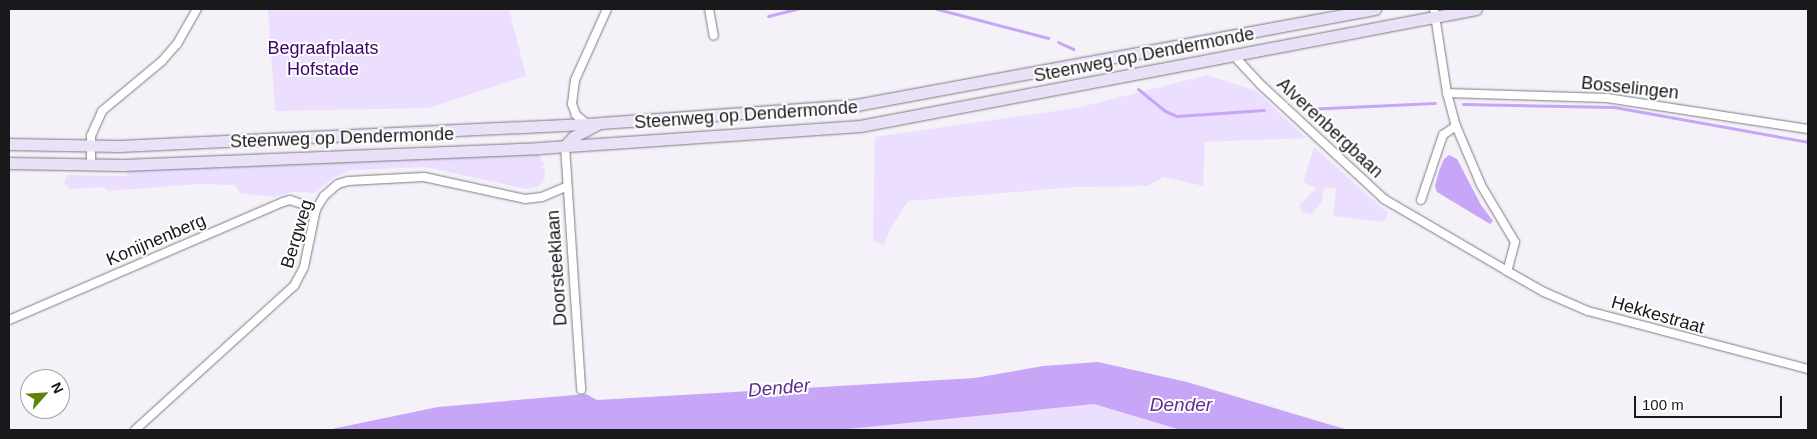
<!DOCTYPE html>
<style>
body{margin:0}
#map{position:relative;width:1817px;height:439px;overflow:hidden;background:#f4f2f8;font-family:Helvetica,sans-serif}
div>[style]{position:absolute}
.green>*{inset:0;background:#ebdeff}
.water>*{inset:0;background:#c7a5f7}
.stream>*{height:3px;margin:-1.5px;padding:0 1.5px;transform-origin:1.5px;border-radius:1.5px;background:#c7a5f7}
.roads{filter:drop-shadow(0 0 1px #7d7b80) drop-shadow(0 0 1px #7d7b80)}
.minor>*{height:8px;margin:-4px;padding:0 4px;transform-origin:4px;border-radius:4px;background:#fff}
.secondary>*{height:11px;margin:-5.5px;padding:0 5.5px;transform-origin:5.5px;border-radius:5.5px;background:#eae0f8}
span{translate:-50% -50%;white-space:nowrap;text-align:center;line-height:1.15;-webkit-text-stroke:4px #fff;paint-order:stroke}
.park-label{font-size:18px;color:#3d0467}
.street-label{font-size:18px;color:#19181a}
.water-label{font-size:19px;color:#5c2f8c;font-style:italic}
.frame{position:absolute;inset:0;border:10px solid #19181a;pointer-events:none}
.north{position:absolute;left:20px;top:369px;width:50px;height:50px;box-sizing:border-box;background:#fff;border:1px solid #a3a3a3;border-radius:50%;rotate:64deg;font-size:14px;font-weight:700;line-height:20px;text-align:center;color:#19181a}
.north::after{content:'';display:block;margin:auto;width:18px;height:22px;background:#5c840b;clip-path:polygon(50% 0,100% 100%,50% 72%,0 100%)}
.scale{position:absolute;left:1634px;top:396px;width:148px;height:22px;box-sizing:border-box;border:2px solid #19181a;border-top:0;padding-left:6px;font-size:15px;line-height:18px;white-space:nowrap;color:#19181a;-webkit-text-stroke:4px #fff;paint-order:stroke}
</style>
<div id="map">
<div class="green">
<div style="clip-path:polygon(268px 9px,509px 9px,526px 76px,428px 108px,275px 111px)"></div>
<div style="clip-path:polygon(1207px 75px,1256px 91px,1306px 138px,1205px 142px,1203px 186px,1164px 177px,1147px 186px,1075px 187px,908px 201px,889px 231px,884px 245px,873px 241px,875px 137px,1077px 108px)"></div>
<div style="clip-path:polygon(1314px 147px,1388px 213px,1384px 222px,1333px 216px,1336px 188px,1324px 187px,1322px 202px,1311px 214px,1303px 212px,1299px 206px,1316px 188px,1303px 182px)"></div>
<div style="clip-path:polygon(537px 152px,545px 166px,539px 167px,545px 169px,545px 178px,538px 187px,526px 189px,425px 167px,351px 170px,334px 177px,314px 193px,291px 192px,274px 197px,240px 193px,235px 185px,199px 184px,108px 191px,103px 187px,70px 189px,64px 183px,67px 175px,127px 176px,128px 171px)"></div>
<div style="clip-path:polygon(1094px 404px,1181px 430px,838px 430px,1064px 405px)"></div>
</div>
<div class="water">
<div style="clip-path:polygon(1449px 155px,1457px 159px,1481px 205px,1493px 221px,1490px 224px,1437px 192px,1435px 186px,1439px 171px,1444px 159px)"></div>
<div style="clip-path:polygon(1098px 362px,1187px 382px,1348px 430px,1181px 430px,1094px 404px,838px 430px,327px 430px,438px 407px,586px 394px,597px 400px,975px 378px,1043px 366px)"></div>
</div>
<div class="stream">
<div style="left:937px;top:9px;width:115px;rotate:14.6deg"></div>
<div style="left:768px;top:16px;width:30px;rotate:-14deg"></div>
<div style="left:1058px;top:42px;width:17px;rotate:25deg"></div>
<div style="left:1138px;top:89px;width:35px;rotate:39deg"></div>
<div style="left:1165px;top:111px;width:13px;rotate:23deg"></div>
<div style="left:1177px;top:116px;width:87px;rotate:-3.9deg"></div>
<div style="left:1463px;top:104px;width:151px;rotate:1.1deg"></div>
<div style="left:1614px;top:107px;width:197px;rotate:10.2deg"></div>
<div style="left:1305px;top:109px;width:130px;rotate:-2.6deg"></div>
</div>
<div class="roads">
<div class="minor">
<div style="left:709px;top:9px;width:27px;rotate:80deg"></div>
<div style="left:1434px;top:9px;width:85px;rotate:81.2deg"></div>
<div style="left:1447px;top:93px;width:34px;rotate:75deg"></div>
<div style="left:1456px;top:126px;width:64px;rotate:67deg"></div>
<div style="left:1481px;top:185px;width:66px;rotate:59.2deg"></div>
<div style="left:1515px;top:242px;width:30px;rotate:105deg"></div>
<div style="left:1507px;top:271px;width:43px;rotate:29.6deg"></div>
<div style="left:1544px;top:292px;width:48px;rotate:23.4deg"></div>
<div style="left:1588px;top:311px;width:228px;rotate:14.8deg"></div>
<div style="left:1234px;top:56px;width:40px;rotate:47deg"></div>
<div style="left:1261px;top:85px;width:168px;rotate:42.8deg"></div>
<div style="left:1384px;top:199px;width:143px;rotate:30.3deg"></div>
<div style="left:1447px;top:93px;width:160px;rotate:1.8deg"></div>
<div style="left:1607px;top:98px;width:203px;rotate:8.8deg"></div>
<div style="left:586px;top:123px;width:13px;rotate:-141deg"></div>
<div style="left:576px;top:115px;width:12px;rotate:-110deg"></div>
<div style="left:572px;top:104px;width:24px;rotate:-83deg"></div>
<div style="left:575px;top:80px;width:78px;rotate:-65.7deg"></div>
<div style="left:565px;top:146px;width:244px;rotate:86.2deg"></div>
<div style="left:91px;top:166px;width:30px;rotate:-90deg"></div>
<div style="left:91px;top:136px;width:27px;rotate:-66deg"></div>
<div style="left:102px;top:111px;width:78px;rotate:-39.8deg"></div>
<div style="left:162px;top:61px;width:23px;rotate:-49deg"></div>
<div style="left:177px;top:44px;width:40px;rotate:-60.3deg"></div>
<div style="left:1421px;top:200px;width:69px;rotate:-71.3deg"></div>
<div style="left:1443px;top:135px;width:16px;rotate:-35deg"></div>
<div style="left:9px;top:320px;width:298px;rotate:-23.3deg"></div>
<div style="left:283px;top:202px;width:7px;rotate:-16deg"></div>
<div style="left:290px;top:200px;width:28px;rotate:19deg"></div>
<div style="left:135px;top:430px;width:215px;rotate:-42.2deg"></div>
<div style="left:294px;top:286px;width:21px;rotate:-62deg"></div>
<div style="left:304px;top:267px;width:59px;rotate:-78.3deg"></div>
<div style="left:316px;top:209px;width:15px;rotate:-58deg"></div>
<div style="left:324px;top:196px;width:18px;rotate:-41deg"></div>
<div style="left:338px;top:184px;width:10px;rotate:-17deg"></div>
<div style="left:348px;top:181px;width:76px;rotate:-3deg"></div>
<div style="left:424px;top:177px;width:103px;rotate:12.3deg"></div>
<div style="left:525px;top:199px;width:17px;rotate:-7deg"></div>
<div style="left:542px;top:197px;width:26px;rotate:-23deg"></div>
</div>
<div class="secondary">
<div style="left:9px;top:144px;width:110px;rotate:1deg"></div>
<div style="left:119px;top:146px;width:482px;rotate:-2.7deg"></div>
<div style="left:600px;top:123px;width:257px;rotate:-4deg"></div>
<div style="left:856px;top:105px;width:528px;rotate:-10.48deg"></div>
<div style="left:565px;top:146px;width:12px;rotate:-48deg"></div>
<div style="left:573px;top:137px;width:26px;rotate:-28deg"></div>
<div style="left:9px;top:163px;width:114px;rotate:1deg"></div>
<div style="left:123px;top:165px;width:416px;rotate:-2.3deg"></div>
<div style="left:539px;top:148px;width:322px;rotate:-3.9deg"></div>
<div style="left:860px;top:126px;width:627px;rotate:-10.75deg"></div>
</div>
</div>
<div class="park-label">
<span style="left:323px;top:59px">Begraafplaats<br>Hofstade</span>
</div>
<div class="street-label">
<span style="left:1144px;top:55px;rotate:-11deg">Steenweg op Dendermonde</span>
<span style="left:1630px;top:88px;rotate:6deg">Bosselingen</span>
<span style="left:746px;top:115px;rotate:-4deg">Steenweg op Dendermonde</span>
<span style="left:1330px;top:128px;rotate:43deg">Alverenbergbaan</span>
<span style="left:342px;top:138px;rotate:-2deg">Steenweg op Dendermonde</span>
<span style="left:297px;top:234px;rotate:-73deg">Bergweg</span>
<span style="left:156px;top:240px;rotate:-23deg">Konijnenberg</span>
<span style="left:557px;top:268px;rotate:-94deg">Doorsteeklaan</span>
<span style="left:1658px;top:315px;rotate:16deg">Hekkestraat</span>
</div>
<div class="water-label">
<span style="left:779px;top:388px;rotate:-5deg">Dender</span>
<span style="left:1181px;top:405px">Dender</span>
</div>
<div class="frame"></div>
<div class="north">N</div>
<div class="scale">100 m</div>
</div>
